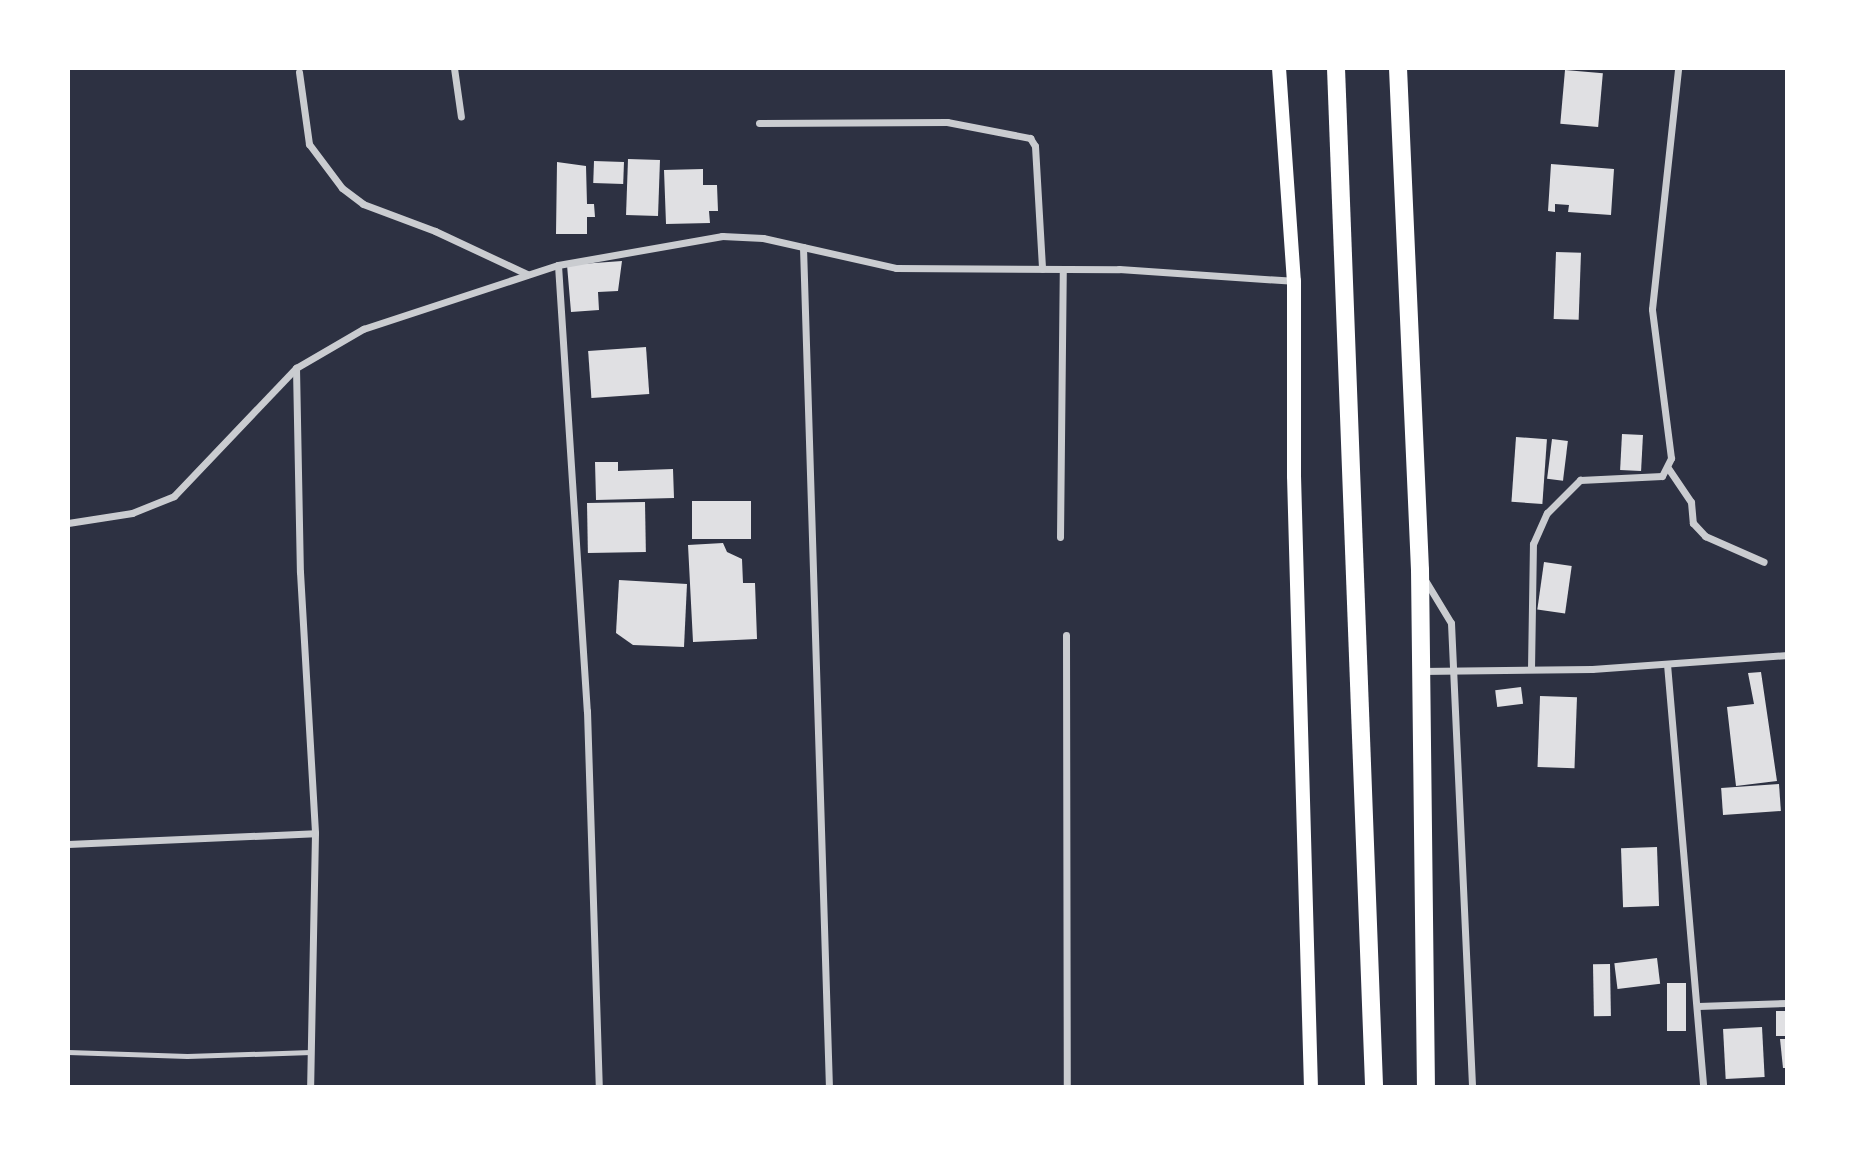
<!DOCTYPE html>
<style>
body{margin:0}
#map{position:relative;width:1855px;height:1155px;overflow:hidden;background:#2d3142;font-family:"Fira Sans",sans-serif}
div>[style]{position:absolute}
.building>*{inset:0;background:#e0e0e3;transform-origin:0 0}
.service>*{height:5px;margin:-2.5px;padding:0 2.5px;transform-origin:2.5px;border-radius:2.5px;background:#caccd0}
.minor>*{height:7px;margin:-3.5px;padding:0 3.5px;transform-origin:3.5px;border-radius:3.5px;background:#caccd0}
.secondary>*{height:14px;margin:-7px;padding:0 7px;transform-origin:7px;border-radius:7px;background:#fff}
.trunk>*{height:18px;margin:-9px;padding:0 9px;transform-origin:9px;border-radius:9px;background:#fff}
span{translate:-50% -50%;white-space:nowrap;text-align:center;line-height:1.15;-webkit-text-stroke:5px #fff;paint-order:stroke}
.frame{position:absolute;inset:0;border:70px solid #fff;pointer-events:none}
</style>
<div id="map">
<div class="building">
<div style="left:1565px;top:70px;width:38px;height:54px;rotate:5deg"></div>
<div style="left:628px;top:159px;width:32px;height:56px;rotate:2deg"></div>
<div style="left:594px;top:161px;width:30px;height:22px;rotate:2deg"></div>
<div style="clip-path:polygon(557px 162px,586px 166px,587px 204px,594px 204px,595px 217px,587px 217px,587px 234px,556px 234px)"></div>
<div style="clip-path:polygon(1551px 164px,1614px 169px,1611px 215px,1568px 212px,1569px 205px,1555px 204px,1555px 212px,1548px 211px)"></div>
<div style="clip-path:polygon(703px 169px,703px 185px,717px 185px,718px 211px,709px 211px,710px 223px,666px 224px,664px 170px)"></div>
<div style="left:1556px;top:252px;width:25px;height:67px;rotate:2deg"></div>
<div style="clip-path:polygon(622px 261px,618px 291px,598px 292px,599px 310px,571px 312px,567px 265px)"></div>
<div style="left:646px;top:347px;width:47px;height:58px;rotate:86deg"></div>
<div style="left:1622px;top:434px;width:21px;height:36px;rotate:3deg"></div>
<div style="left:1516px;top:437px;width:31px;height:65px;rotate:4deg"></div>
<div style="left:1552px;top:439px;width:16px;height:40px;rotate:7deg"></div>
<div style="clip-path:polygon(595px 462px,618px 462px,618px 471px,673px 469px,674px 498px,596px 500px)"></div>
<div style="left:692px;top:501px;width:59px;height:38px"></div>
<div style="left:645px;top:502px;width:50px;height:58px;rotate:89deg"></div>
<div style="clip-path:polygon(723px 543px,727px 552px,742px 559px,743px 583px,755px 583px,757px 639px,693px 642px,688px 545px)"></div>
<div style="left:1544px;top:562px;width:28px;height:48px;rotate:8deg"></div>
<div style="clip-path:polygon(619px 580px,687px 584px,684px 647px,633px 645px,616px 633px)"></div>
<div style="clip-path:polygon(1761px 672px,1777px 781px,1736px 786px,1727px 707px,1754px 704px,1748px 673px)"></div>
<div style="left:1521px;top:687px;width:17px;height:26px;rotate:83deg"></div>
<div style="left:1540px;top:696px;width:37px;height:71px;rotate:2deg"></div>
<div style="left:1779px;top:784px;width:27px;height:58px;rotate:86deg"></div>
<div style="left:1657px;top:847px;width:59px;height:36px;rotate:88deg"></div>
<div style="left:1657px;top:958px;width:26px;height:43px;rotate:83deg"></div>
<div style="left:1610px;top:964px;width:52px;height:17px;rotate:89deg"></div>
<div style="left:1667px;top:983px;width:19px;height:48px"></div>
<div style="left:1787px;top:1011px;width:25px;height:11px;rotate:90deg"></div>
<div style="left:1762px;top:1027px;width:50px;height:39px;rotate:87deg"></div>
<div style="clip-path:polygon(1780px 1039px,1787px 1039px,1787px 1068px,1783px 1068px)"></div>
</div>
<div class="service">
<div style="left:68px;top:1052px;width:119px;rotate:1.9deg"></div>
<div style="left:187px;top:1056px;width:124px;rotate:-1.8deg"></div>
</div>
<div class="minor">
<div style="left:454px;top:68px;width:49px;rotate:81.9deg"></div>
<div style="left:299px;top:72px;width:73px;rotate:82.1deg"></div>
<div style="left:309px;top:144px;width:55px;rotate:53.1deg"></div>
<div style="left:342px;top:188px;width:26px;rotate:37deg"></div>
<div style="left:363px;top:204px;width:77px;rotate:20.6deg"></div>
<div style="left:435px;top:231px;width:102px;rotate:25.1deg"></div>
<div style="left:759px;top:123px;width:188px;rotate:-0.3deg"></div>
<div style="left:947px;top:122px;width:85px;rotate:10.9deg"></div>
<div style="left:1030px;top:138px;width:9px;rotate:58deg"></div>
<div style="left:1035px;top:146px;width:123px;rotate:86.7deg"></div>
<div style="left:803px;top:247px;width:840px;rotate:88.23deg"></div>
<div style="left:558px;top:265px;width:447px;rotate:86.3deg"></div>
<div style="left:587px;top:711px;width:376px;rotate:88.2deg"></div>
<div style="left:296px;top:368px;width:204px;rotate:88.9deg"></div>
<div style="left:300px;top:572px;width:261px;rotate:86.7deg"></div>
<div style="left:315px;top:833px;width:254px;rotate:91.1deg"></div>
<div style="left:1668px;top:468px;width:41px;rotate:55.9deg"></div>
<div style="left:1691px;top:502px;width:21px;rotate:85deg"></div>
<div style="left:1693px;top:523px;width:18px;rotate:47deg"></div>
<div style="left:1705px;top:536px;width:64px;rotate:23.8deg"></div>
<div style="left:68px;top:523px;width:65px;rotate:-8.9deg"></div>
<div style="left:132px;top:513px;width:45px;rotate:-22deg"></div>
<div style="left:174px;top:496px;width:177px;rotate:-46.4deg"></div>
<div style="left:296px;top:368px;width:78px;rotate:-30.2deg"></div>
<div style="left:363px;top:329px;width:205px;rotate:-18.2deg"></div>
<div style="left:558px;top:265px;width:167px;rotate:-10deg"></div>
<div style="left:722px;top:236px;width:41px;rotate:2.8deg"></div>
<div style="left:763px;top:238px;width:136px;rotate:12.7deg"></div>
<div style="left:896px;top:268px;width:223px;rotate:0.3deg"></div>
<div style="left:1119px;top:269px;width:174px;rotate:3.9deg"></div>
<div style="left:1060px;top:537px;width:268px;rotate:-89.4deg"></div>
<div style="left:1425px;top:580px;width:50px;rotate:58.8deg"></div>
<div style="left:1451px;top:623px;width:464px;rotate:87.4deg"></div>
<div style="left:1066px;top:635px;width:452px;rotate:89.9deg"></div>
<div style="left:1667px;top:664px;width:425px;rotate:85.1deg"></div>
<div style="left:1531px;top:669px;width:125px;rotate:-89.1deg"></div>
<div style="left:1533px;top:544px;width:34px;rotate:-66deg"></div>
<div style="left:1547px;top:513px;width:47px;rotate:-45deg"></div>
<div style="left:1580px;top:480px;width:82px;rotate:-2.8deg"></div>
<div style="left:1662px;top:476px;width:20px;rotate:-63deg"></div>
<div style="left:1671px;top:458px;width:150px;rotate:-97.3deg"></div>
<div style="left:1652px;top:309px;width:242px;rotate:-83.8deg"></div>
<div style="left:1421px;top:671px;width:171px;rotate:-0.7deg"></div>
<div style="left:1592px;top:669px;width:196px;rotate:-4.1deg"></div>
<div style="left:68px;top:844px;width:247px;rotate:-2.5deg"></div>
<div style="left:1698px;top:1006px;width:89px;rotate:-1.9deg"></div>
</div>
<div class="secondary">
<div style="left:1279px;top:68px;width:214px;rotate:86deg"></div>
<div style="left:1294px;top:281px;width:195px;rotate:90deg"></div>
<div style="left:1294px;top:476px;width:611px;rotate:88.41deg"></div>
</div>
<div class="trunk">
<div style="left:1336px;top:68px;width:1020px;rotate:87.86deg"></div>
<div style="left:1398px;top:68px;width:502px;rotate:87.49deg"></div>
<div style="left:1420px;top:570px;width:517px;rotate:89.34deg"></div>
</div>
<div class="frame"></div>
</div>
